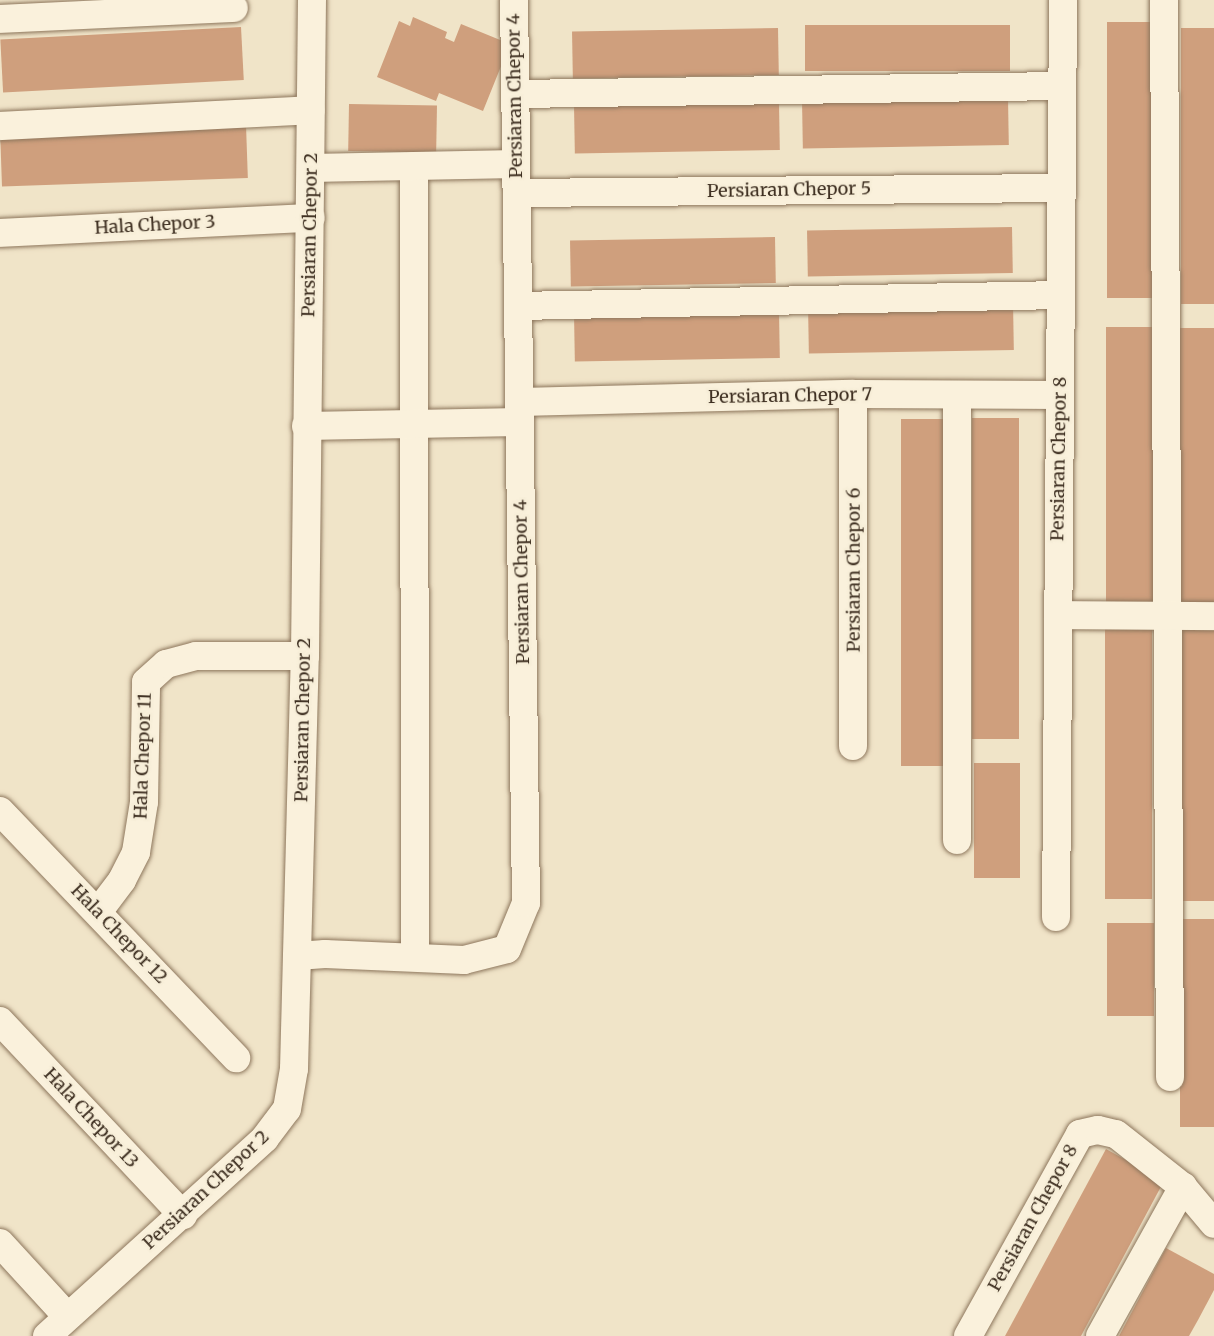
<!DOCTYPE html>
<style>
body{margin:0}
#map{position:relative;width:1214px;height:1336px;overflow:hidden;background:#f0e4c8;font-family:Merriweather,serif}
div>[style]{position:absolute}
.building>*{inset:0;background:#cf9f7d;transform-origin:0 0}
.roads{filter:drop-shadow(0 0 2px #8d765c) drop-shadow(0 0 2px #8d765c)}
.minor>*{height:28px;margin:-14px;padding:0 14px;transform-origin:14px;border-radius:14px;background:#faf1dc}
span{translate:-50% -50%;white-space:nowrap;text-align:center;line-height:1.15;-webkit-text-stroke:5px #f7eed8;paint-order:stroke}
.street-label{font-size:18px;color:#3d2e20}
</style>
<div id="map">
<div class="building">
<div style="clip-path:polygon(413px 17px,447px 32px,445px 38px,454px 42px,461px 24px,510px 44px,483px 111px,439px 93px,436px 101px,377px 77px,399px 21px,410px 26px)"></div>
<div style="left:1107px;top:22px;width:47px;height:276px"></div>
<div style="left:1010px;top:25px;width:46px;height:205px;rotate:90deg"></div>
<div style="left:241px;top:27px;width:53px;height:241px;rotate:87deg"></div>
<div style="left:778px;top:28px;width:47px;height:206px;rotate:89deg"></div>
<div style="left:1181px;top:28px;width:33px;height:276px"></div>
<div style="left:1008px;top:98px;width:47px;height:206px;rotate:89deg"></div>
<div style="left:779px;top:103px;width:47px;height:205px;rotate:89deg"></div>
<div style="left:349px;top:104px;width:88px;height:47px;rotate:1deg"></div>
<div style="left:246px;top:125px;width:53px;height:246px;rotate:88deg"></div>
<div style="left:1012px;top:227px;width:46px;height:205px;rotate:89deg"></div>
<div style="left:775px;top:237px;width:46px;height:205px;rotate:89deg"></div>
<div style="left:1013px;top:302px;width:48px;height:205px;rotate:89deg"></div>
<div style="left:779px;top:311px;width:47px;height:205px;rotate:89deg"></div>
<div style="left:1106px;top:327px;width:47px;height:276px"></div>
<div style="left:1179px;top:328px;width:35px;height:276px"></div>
<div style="left:972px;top:418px;width:47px;height:321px"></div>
<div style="left:901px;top:419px;width:47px;height:347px"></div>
<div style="left:1105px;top:623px;width:47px;height:276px"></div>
<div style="left:1178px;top:625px;width:36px;height:276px"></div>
<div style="left:974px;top:763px;width:46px;height:115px"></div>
<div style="left:1180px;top:919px;width:34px;height:208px"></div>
<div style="left:1107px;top:923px;width:47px;height:93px"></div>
<div style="clip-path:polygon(1106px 1149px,1164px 1181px,1081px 1336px,1005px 1336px)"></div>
<div style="clip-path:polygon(1166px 1248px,1214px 1274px,1214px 1290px,1198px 1320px,1189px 1336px,1119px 1336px)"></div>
</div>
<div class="roads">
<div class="minor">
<div style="left:1164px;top:0;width:1077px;rotate:89.68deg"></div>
<div style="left:0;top:19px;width:234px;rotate:-2.7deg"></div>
<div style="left:516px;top:94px;width:546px;rotate:-0.84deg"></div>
<div style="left:0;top:126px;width:311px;rotate:-2.9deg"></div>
<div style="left:414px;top:166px;width:791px;rotate:89.93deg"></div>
<div style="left:311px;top:168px;width:205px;rotate:-1.1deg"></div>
<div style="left:517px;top:193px;width:545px;rotate:-0.53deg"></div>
<div style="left:0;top:233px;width:311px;rotate:-2.8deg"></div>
<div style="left:518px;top:306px;width:543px;rotate:-1.16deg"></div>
<div style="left:957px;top:395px;width:445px;rotate:90deg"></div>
<div style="left:520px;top:402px;width:333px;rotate:-1.4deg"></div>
<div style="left:853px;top:394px;width:207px;rotate:0.3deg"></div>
<div style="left:306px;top:426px;width:213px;rotate:-1.1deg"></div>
<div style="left:1058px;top:615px;width:156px;rotate:0.4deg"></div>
<div style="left:853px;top:746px;width:352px;rotate:-90deg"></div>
<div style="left:0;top:811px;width:342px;rotate:46.3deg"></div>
<div style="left:98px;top:912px;width:40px;rotate:-53deg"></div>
<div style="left:122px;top:880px;width:31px;rotate:-63deg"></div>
<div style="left:136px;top:852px;width:51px;rotate:-80.9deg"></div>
<div style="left:144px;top:802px;width:120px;rotate:-89deg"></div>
<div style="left:146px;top:682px;width:27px;rotate:-42deg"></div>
<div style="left:166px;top:664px;width:31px;rotate:-15deg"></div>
<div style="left:196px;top:656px;width:109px"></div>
<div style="left:1056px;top:917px;width:917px;rotate:-89.56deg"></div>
<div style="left:297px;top:956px;width:28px;rotate:-4deg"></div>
<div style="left:325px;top:954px;width:139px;rotate:2.5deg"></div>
<div style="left:464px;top:960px;width:44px;rotate:-14.3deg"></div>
<div style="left:507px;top:949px;width:50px;rotate:-67.6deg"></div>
<div style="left:526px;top:903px;width:903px;rotate:-90.76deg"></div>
<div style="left:0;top:1021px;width:267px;rotate:46.7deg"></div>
<div style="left:0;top:1243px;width:99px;rotate:47.5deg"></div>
<div style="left:47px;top:1336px;width:294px;rotate:-42.2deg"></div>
<div style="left:265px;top:1138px;width:36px;rotate:-53deg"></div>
<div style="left:287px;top:1109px;width:41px;rotate:-80.1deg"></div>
<div style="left:294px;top:1069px;width:413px;rotate:-88.5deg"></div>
<div style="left:305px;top:656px;width:656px;rotate:-89.39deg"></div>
<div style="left:968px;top:1336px;width:231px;rotate:-61deg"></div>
<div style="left:1080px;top:1134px;width:18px;rotate:-13deg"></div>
<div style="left:1098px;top:1130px;width:18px;rotate:13deg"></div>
<div style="left:1116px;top:1134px;width:85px;rotate:38.3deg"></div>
<div style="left:1183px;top:1187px;width:48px;rotate:50deg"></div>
<div style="left:1100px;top:1336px;width:171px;rotate:-60.9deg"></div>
</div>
</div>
<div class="street-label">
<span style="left:515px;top:96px;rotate:-91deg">Persiaran Chepor 4</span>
<span style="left:789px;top:190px;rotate:-1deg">Persiaran Chepor 5</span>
<span style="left:155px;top:225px;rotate:-3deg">Hala Chepor 3</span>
<span style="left:310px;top:235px;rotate:-89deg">Persiaran Chepor 2</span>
<span style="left:790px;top:396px;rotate:-1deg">Persiaran Chepor 7</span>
<span style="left:1059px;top:459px;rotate:-89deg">Persiaran Chepor 8</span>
<span style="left:854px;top:570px;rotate:-90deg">Persiaran Chepor 6</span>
<span style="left:522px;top:582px;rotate:-91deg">Persiaran Chepor 4</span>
<span style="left:303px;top:720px;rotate:-89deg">Persiaran Chepor 2</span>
<span style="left:143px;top:756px;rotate:-88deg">Hala Chepor 11</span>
<span style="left:119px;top:934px;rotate:46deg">Hala Chepor 12</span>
<span style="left:91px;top:1118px;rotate:47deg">Hala Chepor 13</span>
<span style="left:206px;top:1190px;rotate:-43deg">Persiaran Chepor 2</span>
<span style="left:1033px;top:1218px;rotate:-61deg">Persiaran Chepor 8</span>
</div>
</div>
